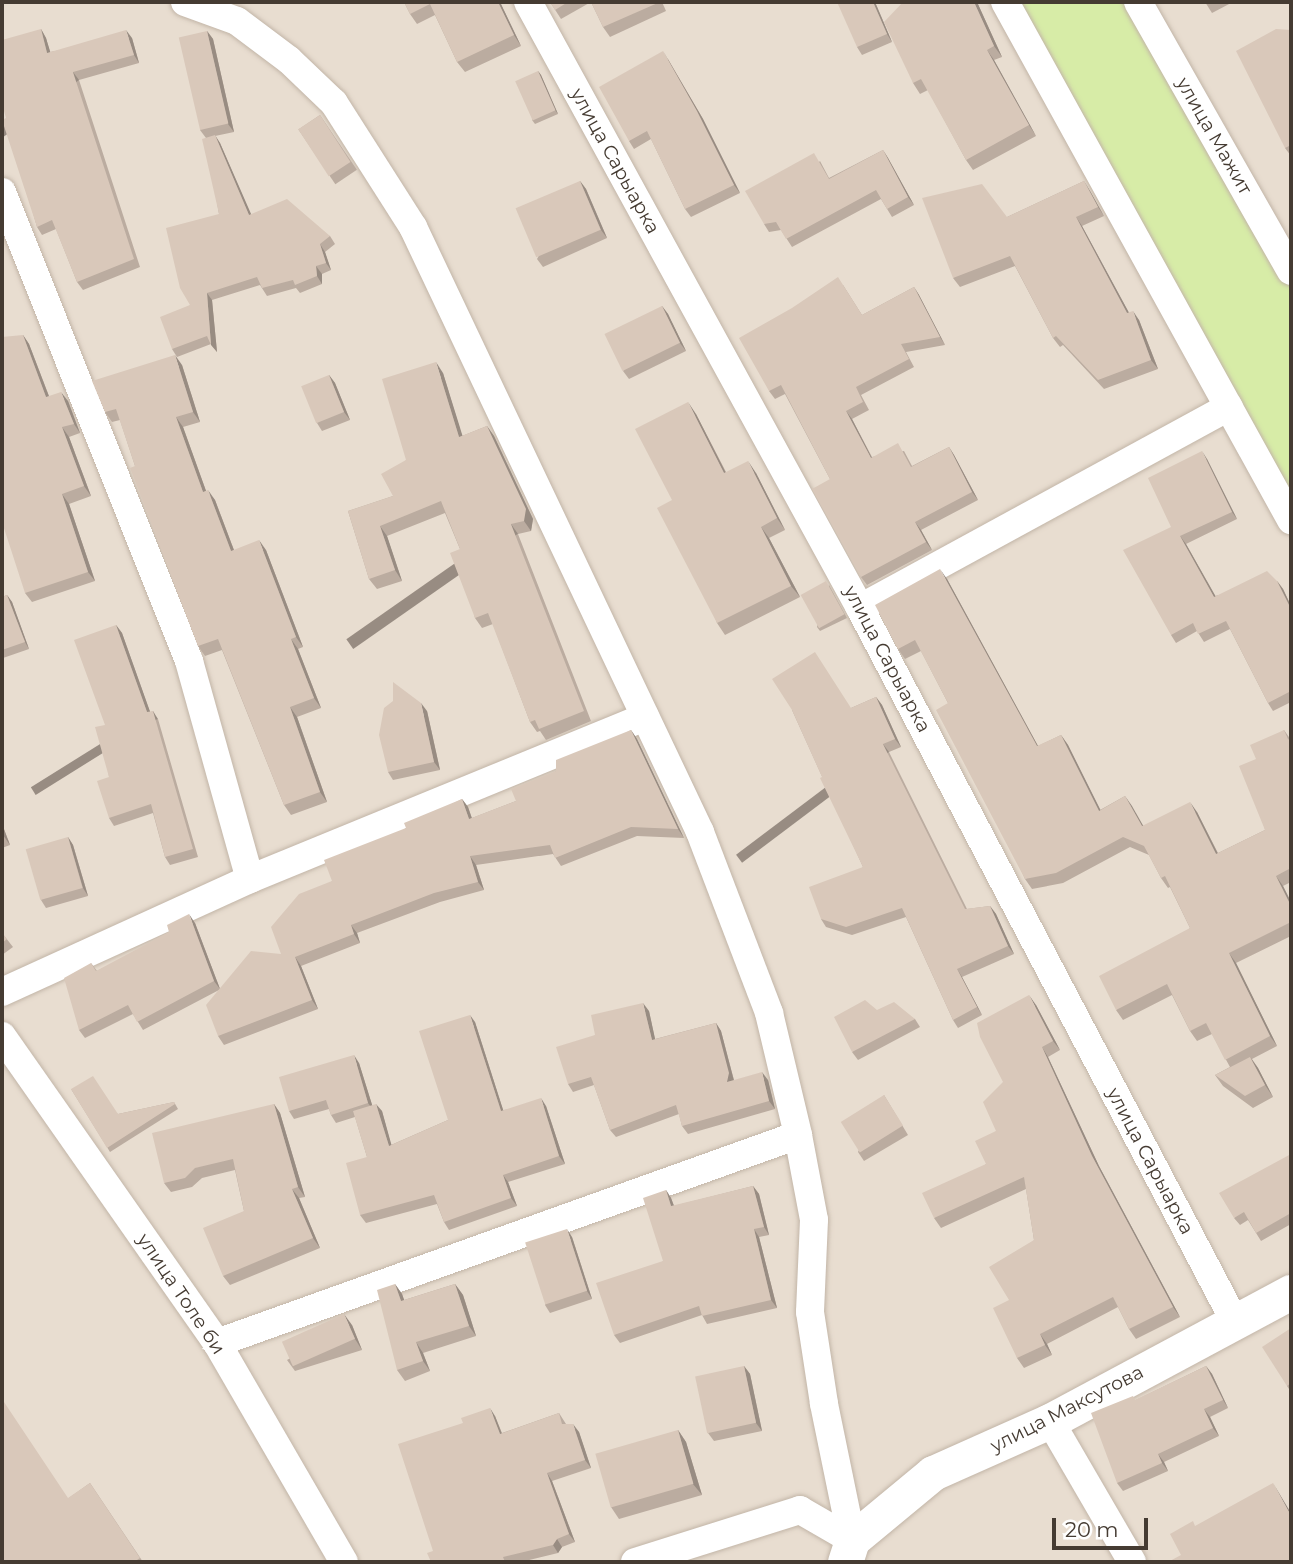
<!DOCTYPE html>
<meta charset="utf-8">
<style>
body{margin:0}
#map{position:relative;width:1293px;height:1564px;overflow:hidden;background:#f3ece2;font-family:Montserrat,sans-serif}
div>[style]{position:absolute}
.residential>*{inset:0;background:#e8ddd0;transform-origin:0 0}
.green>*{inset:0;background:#d7eca7}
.roads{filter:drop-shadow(0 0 2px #c2b5a7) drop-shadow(0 0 2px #c2b5a7)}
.minor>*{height:28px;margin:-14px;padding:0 14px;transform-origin:14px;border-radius:14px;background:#fff}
.tertiary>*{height:35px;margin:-17.5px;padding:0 17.5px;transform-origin:17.5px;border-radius:17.5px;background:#fff}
.wall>*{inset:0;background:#bbaca0;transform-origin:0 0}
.shaded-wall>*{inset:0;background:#988c82;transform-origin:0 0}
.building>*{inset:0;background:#d9c8ba;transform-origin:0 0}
span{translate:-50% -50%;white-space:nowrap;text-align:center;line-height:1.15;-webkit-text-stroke:7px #fff;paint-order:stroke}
.street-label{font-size:19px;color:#453b32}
.frame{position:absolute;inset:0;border:4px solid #453b32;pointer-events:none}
.scale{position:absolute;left:1052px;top:1518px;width:96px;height:32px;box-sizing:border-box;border:4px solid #453b32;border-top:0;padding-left:9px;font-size:21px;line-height:24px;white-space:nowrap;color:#453b32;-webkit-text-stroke:5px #fff;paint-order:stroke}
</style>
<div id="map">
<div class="residential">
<div style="left:2px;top:2px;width:1289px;height:1560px"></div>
</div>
<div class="green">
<div style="clip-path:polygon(998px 2px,1137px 2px,1291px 276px,1291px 533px)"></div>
</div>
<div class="roads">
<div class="minor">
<div style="left:185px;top:2px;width:55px;rotate:20.1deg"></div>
<div style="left:237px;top:21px;width:65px;rotate:36.9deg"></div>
<div style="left:289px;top:60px;width:62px;rotate:43.7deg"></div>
<div style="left:334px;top:103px;width:147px;rotate:57.5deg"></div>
<div style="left:413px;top:227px;width:670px;rotate:64.62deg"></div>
<div style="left:700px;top:832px;width:194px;rotate:69.1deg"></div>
<div style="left:769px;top:1013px;width:125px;rotate:76.6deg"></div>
<div style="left:798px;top:1135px;width:86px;rotate:79.3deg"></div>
<div style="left:814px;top:1220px;width:92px;rotate:92.5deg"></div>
<div style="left:810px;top:1312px;width:93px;rotate:81.3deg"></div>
<div style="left:824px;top:1404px;width:139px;rotate:78.4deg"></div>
<div style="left:528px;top:2px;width:691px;rotate:61.28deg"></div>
<div style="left:860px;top:608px;width:806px;rotate:62.29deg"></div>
<div style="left:1005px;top:2px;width:592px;rotate:61.1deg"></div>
<div style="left:1138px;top:2px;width:309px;rotate:60.4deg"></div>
<div style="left:2px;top:192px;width:505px;rotate:68.26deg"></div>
<div style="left:189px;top:661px;width:226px;rotate:74.4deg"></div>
<div style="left:860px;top:608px;width:420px;rotate:-28.6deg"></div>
<div style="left:2px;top:992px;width:273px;rotate:-24.5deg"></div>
<div style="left:250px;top:879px;width:427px;rotate:-22.3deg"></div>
<div style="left:2px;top:1036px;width:375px;rotate:55deg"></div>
<div style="left:217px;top:1343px;width:253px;rotate:59.9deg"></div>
<div style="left:217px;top:1343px;width:617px;rotate:-19.7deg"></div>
<div style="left:1050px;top:1421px;width:163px;rotate:59.8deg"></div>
<div style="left:635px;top:1562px;width:173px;rotate:-17.5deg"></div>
<div style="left:800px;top:1510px;width:60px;rotate:30deg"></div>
</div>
<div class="tertiary">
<div style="left:845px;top:1562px;width:23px;rotate:-72deg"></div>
<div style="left:852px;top:1540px;width:105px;rotate:-39.6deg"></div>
<div style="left:933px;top:1473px;width:128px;rotate:-24deg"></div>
<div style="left:1050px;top:1421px;width:273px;rotate:-28.2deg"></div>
</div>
</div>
<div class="wall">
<div style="clip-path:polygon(404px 2px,500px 2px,521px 46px,465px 72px,457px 62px,435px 15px,417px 24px,410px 14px)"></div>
<div style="clip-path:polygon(550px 2px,591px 2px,561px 19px)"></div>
<div style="clip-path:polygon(591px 2px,662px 2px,666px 11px,610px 37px,603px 27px)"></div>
<div style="clip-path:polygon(875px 2px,892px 42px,862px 55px,857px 47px)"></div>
<div style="clip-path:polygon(903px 2px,977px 2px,1002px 57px,994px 60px,1036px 136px,973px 170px,966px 160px,928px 90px,920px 94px,913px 83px)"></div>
<div style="clip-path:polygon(1205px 2px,1233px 2px,1212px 13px)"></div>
<div style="clip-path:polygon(41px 29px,46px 38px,50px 52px,132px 38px,139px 63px,79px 80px,140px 267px,83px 290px,77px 282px,56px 229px,42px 235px,37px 227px,6px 118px)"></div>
<div style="clip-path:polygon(1291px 30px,1291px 156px,1285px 148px)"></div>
<div style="clip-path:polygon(207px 31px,213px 39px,234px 132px,215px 136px,220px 143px,251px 215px,330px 236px,335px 244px,325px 252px,331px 270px,322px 274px,322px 284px,300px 293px,296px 288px,267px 296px,260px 285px,212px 300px,217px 352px,211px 344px,177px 357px,172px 349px,190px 305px,219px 214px,206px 138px,200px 130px)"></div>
<div style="clip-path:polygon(668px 59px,703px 119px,740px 193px,691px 217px,685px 209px,651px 139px,634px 149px,629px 141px)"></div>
<div style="clip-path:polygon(538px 71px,541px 75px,558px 114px,535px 124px,532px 120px)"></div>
<div style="left:320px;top:115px;width:66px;height:26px;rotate:56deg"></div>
<div style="clip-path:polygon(883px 150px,888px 158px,914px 205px,892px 217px,881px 199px,792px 247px,781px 230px,769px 232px,764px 224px,820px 161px,829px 178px)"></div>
<div style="clip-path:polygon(580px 181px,586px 189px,607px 238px,543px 267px,537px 259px)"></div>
<div style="clip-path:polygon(1084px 181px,1090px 191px,1104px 216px,1082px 226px,1129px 313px,1139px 320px,1158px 369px,1104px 389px,1063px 345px,1060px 347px,1053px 338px,1015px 266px,960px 287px,953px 278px,1007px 217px)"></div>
<div style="clip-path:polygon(843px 285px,862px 315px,914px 287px,919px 295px,945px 345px,906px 352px,914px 367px,861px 395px,869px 410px,852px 419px,872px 457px,904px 451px,912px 466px,949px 447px,954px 455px,978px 500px,921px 530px,932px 550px,867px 585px,861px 577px,830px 479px,785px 394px,775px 399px,769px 391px)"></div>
<div style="clip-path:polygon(662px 306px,668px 314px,686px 351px,629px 379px,623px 371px)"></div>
<div style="clip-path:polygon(23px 335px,29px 344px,49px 396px,68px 401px,80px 433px,69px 437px,91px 496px,69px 504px,95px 581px,32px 602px,25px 593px)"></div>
<div style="clip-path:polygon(182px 365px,200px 422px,183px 427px,206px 491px,215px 500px,234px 550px,266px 550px,303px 647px,298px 649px,321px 708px,297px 717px,327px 802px,291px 815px,284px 805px,222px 650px,205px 656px,198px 646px,135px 466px,120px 420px,112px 422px,105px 412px)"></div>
<div style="clip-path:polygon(443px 373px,462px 436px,487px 426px,494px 436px,533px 519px,531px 531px,518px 534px,591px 721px,546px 740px,540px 731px,537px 732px,530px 722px,493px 624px,482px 628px,475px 618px,460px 549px,445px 513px,387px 536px,402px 581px,377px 589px,369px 579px,348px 511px,393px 496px,406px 460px)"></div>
<div style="clip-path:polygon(329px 375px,335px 383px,350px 420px,322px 431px,317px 423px)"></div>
<div style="clip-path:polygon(696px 414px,726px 472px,756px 473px,785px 530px,769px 538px,800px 597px,725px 635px,717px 623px,672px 500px)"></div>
<div style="clip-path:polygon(1207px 459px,1237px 519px,1186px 544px,1215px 596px,1277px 581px,1283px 589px,1291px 606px,1291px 702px,1273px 711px,1268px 703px,1230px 629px,1204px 642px,1197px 631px,1176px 643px,1171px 635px,1171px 527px)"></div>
<div style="clip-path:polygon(947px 579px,1038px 746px,1061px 735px,1068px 745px,1100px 810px,1125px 796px,1143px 826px,1197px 812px,1218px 853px,1265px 830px,1256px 759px,1284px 730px,1291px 740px,1291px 882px,1283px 886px,1291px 902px,1291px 936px,1236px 963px,1277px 1046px,1252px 1059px,1258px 1068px,1273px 1097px,1253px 1108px,1223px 1086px,1215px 1075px,1230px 1067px,1212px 1034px,1197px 1041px,1190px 1031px,1172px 995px,1123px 1020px,1116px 1010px,1190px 928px,1170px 887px,1168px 888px,1161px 878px,1149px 855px,1130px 847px,1063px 883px,1032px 889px,1025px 879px,948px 703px,921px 651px,905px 659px,898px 649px)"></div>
<div style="clip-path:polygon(829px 585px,847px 618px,820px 631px,817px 627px)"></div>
<div style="clip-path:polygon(7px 595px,12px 602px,29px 649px,3px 658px,2px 656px,2px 597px)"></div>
<div style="clip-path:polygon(116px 625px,122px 633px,150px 712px,158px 719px,198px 857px,170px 865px,165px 857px,153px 813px,114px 826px,109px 818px,109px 777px,105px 725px)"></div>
<div style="clip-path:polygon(876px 697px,882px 705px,901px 747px,889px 752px,967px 909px,990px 906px,996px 914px,1014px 954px,962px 977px,982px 1015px,958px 1028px,953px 1020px,906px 917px,852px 935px,826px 927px,821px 919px,863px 867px,792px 710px,851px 708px)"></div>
<div style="clip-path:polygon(427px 711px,440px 770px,393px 780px,388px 772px)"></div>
<div style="clip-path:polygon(631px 730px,637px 739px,684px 838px,637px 836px,561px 866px,553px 854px,476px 865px,484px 890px,440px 902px,357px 933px,360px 943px,301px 966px,318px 1009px,224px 1045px,218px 1036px,219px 990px,143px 1030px,133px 1014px,85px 1038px,79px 1030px,91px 963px,97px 971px,195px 923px,220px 989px,281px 954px,332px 881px,406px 828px,462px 799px,468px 807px,472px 818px,516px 801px,556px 771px)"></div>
<div style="clip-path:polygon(2px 824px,10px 845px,2px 848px)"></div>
<div style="clip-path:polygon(68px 837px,73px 845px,88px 896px,46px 908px,41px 900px)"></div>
<div style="clip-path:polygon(2px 933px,13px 947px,2px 955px)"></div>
<div style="clip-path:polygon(1036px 1005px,1060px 1050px,1048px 1057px,1099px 1166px,1180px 1317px,1136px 1339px,1129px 1329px,1118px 1307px,1047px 1344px,1052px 1355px,1024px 1368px,1017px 1358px,1009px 1300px,1034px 1240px,1026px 1189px,941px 1228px,934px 1218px,986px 1164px,996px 1131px,1003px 1082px)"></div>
<div style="clip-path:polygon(877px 1010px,915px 1019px,920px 1027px,858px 1060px,852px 1052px)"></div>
<div style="clip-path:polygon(649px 1011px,655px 1039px,716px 1023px,721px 1031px,734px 1080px,768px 1080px,775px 1109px,688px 1134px,682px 1126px,679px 1114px,616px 1137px,610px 1130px,594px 1085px,573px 1092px,568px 1084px,595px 1035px)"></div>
<div style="clip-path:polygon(475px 1022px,503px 1110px,546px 1106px,565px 1164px,508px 1182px,517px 1206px,449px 1230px,444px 1222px,437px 1204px,366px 1223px,360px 1215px,367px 1157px,355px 1117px,336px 1123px,331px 1115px,329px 1109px,294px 1119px,289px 1111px,359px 1063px,372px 1105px,382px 1111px,391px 1145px,448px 1120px)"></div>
<div style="clip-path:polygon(71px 1089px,118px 1114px,174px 1102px,178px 1109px,110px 1152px)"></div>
<div style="clip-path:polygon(884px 1095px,908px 1135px,864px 1161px,858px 1152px)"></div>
<div style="clip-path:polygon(274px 1104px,280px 1113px,305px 1197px,299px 1198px,320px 1248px,230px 1285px,223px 1276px,244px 1211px,235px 1170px,202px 1178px,192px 1187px,171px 1192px,164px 1183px)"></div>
<div style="clip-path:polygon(1291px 1154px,1291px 1224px,1261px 1241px,1248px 1220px,1240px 1225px,1234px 1218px)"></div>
<div style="clip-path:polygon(753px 1186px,759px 1194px,769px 1235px,759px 1237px,777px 1308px,707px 1324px,702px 1315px,620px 1343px,614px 1335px,663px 1261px,666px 1190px,671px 1198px,674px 1206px)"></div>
<div style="clip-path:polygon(572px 1237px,592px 1299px,550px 1313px,545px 1305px)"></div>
<div style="clip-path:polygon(395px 1284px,402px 1294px,404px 1300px,455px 1284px,463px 1295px,476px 1336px,423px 1353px,430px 1371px,405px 1381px,397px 1370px)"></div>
<div style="clip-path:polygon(352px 1325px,362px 1350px,295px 1371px,287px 1360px)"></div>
<div style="clip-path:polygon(1291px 1328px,1291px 1392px,1287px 1386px)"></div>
<div style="clip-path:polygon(744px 1366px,750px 1374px,762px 1431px,714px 1441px,708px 1433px)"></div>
<div style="clip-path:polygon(1206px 1366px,1212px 1374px,1228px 1408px,1210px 1417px,1219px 1436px,1164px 1462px,1168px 1471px,1123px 1491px,1117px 1483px,1136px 1400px)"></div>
<div style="clip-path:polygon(559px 1413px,566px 1424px,579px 1432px,591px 1468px,552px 1481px,575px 1542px,562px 1547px,558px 1553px,521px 1562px,431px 1562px,433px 1551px,463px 1423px,495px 1416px,502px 1433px)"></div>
<div style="clip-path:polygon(678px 1430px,686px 1442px,702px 1495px,619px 1519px,611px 1507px)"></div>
<div style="clip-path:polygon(90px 1483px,143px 1562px,2px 1562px,69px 1498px)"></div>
</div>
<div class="shaded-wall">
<div style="clip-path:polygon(498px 2px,500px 2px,521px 46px,514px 35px)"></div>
<div style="clip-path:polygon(873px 2px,875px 2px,892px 42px,887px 34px)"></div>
<div style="clip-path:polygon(974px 2px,977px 2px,1002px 57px,994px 46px)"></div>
<div style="clip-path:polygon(41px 29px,46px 38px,53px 61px,47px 53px)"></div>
<div style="clip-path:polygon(126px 30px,132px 38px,139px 63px,134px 55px)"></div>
<div style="clip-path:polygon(207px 31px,213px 39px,234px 132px,228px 124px)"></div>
<div style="clip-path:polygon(987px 50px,994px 60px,1036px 136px,1029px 125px)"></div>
<div style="clip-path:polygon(663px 51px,703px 119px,740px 193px,734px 185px)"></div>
<div style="clip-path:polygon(538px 71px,541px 75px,558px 114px,555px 110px)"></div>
<div style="left:73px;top:72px;width:10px;height:197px;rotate:53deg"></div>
<div style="clip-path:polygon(215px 135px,220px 143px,255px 223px,249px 215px)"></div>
<div style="clip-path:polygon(883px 150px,888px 158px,914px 205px,908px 197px)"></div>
<div style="clip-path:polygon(580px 181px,586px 189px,607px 238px,601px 230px)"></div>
<div style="clip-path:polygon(1084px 181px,1090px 191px,1104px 216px,1098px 207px)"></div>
<div style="clip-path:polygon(1076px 217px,1082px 226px,1134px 322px,1127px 313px)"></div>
<div style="clip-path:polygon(320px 244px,325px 252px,331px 270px,326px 263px)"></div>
<div style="clip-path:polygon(316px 266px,322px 274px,322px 284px,317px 276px)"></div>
<div style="clip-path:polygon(914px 287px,919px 295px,945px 345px,940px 337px)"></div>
<div style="clip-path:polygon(207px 293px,212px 300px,217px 352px,211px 345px)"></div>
<div style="clip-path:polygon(662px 306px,668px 314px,686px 351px,680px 343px)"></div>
<div style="clip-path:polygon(1133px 311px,1139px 320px,1158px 369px,1151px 360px)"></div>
<div style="clip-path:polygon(23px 335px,29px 344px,53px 407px,46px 397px)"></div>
<div style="clip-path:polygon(175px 355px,182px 365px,200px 422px,193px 412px)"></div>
<div style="clip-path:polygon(436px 362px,443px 373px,466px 447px,459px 437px)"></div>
<div style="clip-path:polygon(329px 375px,335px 383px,350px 420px,344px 412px)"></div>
<div style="clip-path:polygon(61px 392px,68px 401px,80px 433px,74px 424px)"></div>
<div style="clip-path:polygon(688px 402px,696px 414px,732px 485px,724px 473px)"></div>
<div style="clip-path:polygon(846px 411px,852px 419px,876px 466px,871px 458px)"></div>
<div style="clip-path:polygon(176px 417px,183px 427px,210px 502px,203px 492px)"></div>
<div style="clip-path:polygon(487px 426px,494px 436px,533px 519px,531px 531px,524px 521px)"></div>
<div style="clip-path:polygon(62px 427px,69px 437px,91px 496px,84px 486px)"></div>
<div style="clip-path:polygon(949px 447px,954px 455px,978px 500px,972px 492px)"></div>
<div style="clip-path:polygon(1202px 451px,1207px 459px,1237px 519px,1232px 512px)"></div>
<div style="clip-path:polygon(748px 461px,756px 473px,785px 530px,777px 518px)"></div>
<div style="clip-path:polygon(208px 490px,215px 500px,238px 561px,231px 551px)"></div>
<div style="clip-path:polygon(62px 494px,69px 504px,95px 581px,88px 572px)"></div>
<div style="clip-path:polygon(915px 522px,921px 530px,932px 550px,926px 542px)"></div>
<div style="left:511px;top:524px;width:12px;height:201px;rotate:55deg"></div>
<div style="clip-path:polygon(380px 526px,387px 536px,402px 581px,395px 570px)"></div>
<div style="clip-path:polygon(761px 527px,769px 538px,800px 597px,791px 586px)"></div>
<div style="clip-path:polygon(1180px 536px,1186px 544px,1220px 604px,1214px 597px)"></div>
<div style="clip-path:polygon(259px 540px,266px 550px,303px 647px,296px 637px)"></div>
<div style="clip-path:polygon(940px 569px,947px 579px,1044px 757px,1037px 746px)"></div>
<div style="clip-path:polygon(1277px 581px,1283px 589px,1291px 606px,1291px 609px)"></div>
<div style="clip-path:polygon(7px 595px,12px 602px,29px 649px,25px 642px)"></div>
<div style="clip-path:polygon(116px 625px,122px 633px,153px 720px,147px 712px)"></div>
<div style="clip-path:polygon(291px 639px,298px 649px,321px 708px,314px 698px)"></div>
<div style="clip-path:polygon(876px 697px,882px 705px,901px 747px,895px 739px)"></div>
<div style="clip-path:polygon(421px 703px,427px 711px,440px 770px,434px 762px)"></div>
<div style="clip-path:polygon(290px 707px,297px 717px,327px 802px,320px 792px)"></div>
<div style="left:153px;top:711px;width:9px;height:144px;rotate:58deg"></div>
<div style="clip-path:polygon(631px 730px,637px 739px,684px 838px,678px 829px)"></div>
<div style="clip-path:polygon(1061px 735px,1068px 745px,1106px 821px,1099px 811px)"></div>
<div style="left:883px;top:744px;width:10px;height:184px;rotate:53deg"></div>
<div style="clip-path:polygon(1125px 796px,1132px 806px,1149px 836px,1142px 826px)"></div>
<div style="clip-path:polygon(462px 799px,468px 807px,475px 828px,469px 819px)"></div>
<div style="clip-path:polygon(1190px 802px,1197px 812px,1223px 864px,1216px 854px)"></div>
<div style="clip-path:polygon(2px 824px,10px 845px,3px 835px)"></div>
<div style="clip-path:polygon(68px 837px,73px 845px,88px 896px,83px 888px)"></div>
<div style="clip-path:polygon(470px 856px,476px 865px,484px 890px,478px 882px)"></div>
<div style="clip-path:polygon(1276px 876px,1283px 886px,1291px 902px,1291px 906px)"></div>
<div style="clip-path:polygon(990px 906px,996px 914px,1014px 954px,1008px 946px)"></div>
<div style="clip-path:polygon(189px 914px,195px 923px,220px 989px,214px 981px)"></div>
<div style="clip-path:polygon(351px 925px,357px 933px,360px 943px,354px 934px)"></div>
<div style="clip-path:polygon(1229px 953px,1236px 963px,1277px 1046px,1270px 1036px)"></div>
<div style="clip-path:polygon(295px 957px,301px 966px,318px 1009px,312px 1000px)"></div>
<div style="clip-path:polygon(957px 969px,962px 977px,982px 1015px,977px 1007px)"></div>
<div style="clip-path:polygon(1029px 995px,1036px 1005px,1060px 1050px,1053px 1041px)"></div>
<div style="clip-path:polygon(643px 1003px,649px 1011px,657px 1048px,652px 1040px)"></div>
<div style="clip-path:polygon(470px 1015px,475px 1022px,506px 1119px,501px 1111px)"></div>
<div style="clip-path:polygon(716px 1023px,721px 1031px,734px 1081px,727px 1082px)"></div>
<div style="clip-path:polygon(1042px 1047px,1048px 1057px,1099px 1166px,1180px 1317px,1173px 1307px,1092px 1156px)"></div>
<div style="clip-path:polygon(354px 1055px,359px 1063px,374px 1111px,368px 1103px)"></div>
<div style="clip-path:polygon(1250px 1057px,1258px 1068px,1273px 1097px,1265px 1085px)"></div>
<div style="clip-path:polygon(762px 1072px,768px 1080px,775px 1109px,769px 1101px)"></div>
<div style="clip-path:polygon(541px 1098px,546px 1106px,565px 1164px,559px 1156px)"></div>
<div style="clip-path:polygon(274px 1104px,280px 1113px,305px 1197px,298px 1187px)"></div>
<div style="clip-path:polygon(376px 1104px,382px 1111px,394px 1154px,389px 1146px)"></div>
<div style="clip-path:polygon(503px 1175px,508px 1182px,517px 1206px,511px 1198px)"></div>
<div style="clip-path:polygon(753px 1186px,759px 1194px,769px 1235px,764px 1227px)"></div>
<div style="clip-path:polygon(292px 1189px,299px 1198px,320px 1248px,313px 1238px)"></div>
<div style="clip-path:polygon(666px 1190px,671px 1198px,677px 1214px,671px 1206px)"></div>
<div style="clip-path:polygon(567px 1229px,572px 1237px,592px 1299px,587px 1291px)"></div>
<div style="clip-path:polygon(754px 1229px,759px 1237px,777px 1308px,771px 1300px)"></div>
<div style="clip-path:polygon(395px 1284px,402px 1294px,408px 1311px,401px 1301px)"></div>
<div style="clip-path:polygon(455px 1284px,463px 1295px,476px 1336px,469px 1326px)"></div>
<div style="clip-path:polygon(344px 1314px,352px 1325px,362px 1350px,355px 1339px)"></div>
<div style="clip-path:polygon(1040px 1334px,1047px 1344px,1052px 1355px,1045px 1345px)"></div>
<div style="clip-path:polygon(416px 1342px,423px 1353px,430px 1371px,423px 1361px)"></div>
<div style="clip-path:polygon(744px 1366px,750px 1374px,762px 1431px,756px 1423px)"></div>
<div style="clip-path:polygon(1206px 1366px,1212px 1374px,1228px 1408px,1223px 1400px)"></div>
<div style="clip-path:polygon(490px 1408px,495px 1416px,505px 1442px,500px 1434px)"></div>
<div style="clip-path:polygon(1204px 1409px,1210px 1417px,1219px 1436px,1213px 1428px)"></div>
<div style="clip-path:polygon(573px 1424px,579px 1432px,591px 1468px,585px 1460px)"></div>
<div style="clip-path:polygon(678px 1430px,686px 1442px,702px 1495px,693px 1484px)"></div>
<div style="clip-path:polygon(1158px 1454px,1164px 1462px,1168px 1471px,1162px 1463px)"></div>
<div style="clip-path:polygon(547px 1473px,552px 1481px,575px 1542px,569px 1534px)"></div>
<div style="clip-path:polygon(1273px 1483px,1291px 1513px,1291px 1516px)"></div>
<div style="clip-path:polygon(557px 1539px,562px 1547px,558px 1553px,553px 1545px)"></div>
</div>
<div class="building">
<div style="clip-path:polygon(404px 2px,498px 2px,514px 35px,457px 62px,430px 4px,410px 14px)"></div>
<div style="clip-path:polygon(550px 2px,568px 2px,555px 10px)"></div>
<div style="clip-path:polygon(591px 2px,660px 2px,603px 27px)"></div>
<div style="clip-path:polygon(837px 2px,873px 2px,887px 34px,857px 47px)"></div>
<div style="clip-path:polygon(903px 2px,974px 2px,994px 46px,987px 50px,1029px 125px,966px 160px,921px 79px,913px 83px,884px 22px)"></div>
<div style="clip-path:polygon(41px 29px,47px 53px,126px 30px,134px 55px,73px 72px,134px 259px,77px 282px,52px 220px,37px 227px,2px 120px,6px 118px,2px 104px,2px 40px)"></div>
<div style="clip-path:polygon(1276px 29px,1291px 30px,1291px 145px,1285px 148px,1236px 51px)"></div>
<div style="left:207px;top:31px;width:95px;height:29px;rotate:77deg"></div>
<div style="clip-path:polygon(663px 51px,697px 111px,734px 185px,685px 209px,647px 131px,629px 141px,599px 87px)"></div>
<div style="left:538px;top:71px;width:43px;height:25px;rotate:66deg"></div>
<div style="left:320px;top:115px;width:56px;height:26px;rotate:57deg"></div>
<div style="clip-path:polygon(215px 135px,249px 215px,287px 199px,330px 236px,320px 244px,326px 263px,316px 266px,317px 276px,295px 285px,293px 280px,262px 288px,257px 277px,207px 293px,211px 345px,207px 336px,172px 349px,160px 317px,190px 305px,180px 288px,166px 228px,219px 214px,202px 139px)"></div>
<div style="clip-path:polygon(883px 150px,908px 197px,887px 209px,876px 190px,786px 239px,776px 222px,764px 224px,745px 191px,814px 153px,829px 179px)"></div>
<div style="left:580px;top:181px;width:53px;height:70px;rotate:67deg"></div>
<div style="clip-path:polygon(1084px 181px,1098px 207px,1076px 217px,1127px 313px,1133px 311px,1151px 360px,1098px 380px,1056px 336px,1053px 338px,1010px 256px,953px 278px,922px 198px,982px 184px,1007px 217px)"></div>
<div style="clip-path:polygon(838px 277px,862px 315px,914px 287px,940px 337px,901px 344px,909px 359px,856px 387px,863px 402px,846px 411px,871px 458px,898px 443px,911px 467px,949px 447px,972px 492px,915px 522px,926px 542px,861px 577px,812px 489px,830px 479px,781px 385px,769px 391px,739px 338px,792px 308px)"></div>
<div style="left:662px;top:306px;width:41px;height:64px;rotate:64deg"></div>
<div style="clip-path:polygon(23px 335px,46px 397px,61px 392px,74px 424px,62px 427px,84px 486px,62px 494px,88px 572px,25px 593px,2px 522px,2px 337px)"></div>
<div style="clip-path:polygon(175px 355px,193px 412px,176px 417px,203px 492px,208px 490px,231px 551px,259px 540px,296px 637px,291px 639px,314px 698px,290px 707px,320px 792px,284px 805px,218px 639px,198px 646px,130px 468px,135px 466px,116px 409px,105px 412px,92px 381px)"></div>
<div style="clip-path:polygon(436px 362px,459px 437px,487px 426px,526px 509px,524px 521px,511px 524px,584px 711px,539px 729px,535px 720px,530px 722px,488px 613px,475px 618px,450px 553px,460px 549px,441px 501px,380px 526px,395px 570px,369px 579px,348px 511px,393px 496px,381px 474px,406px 460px,382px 379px)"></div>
<div style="left:329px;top:375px;width:40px;height:30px;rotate:68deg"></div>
<div style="clip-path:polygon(688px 402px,724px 473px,748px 461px,777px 518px,761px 527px,791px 586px,717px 623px,657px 508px,672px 500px,635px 429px)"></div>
<div style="clip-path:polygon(1202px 451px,1232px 512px,1180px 536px,1214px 597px,1267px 571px,1277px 581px,1291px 609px,1291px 691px,1268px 703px,1226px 621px,1198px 634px,1193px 623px,1171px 635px,1123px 550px,1171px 527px,1148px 478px)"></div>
<div style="clip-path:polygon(940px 569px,1037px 746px,1061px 735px,1099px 811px,1125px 796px,1142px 826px,1190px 802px,1216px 854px,1265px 830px,1239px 766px,1256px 759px,1250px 745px,1284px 730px,1288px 739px,1291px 741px,1291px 868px,1276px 876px,1291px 906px,1291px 922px,1229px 953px,1270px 1036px,1225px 1060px,1206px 1023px,1190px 1031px,1167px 984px,1116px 1010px,1099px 976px,1190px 928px,1165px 876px,1161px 878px,1144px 846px,1123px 837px,1056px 873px,1025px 879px,936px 710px,948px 703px,915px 640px,898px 649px,875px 605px)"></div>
<div style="left:826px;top:581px;width:38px;height:29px;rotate:61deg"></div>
<div style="clip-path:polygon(7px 595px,25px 642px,2px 650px,2px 597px)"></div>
<div style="clip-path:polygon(116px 625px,147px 712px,153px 711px,193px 849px,165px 857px,151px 804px,109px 818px,97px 781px,109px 777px,95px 727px,105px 725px,74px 640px)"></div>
<div style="clip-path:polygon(815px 652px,851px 708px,876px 697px,895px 739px,883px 744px,965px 909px,990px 906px,1008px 946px,957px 969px,977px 1007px,953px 1020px,902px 908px,846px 927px,821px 919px,809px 887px,863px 867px,820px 778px,822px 777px,792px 710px,772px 679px)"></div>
<div style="clip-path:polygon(393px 682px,421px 703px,434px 762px,388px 772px,379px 735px,384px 708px,393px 701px)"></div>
<div style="clip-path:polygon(631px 730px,678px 829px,631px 827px,555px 858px,550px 845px,470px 856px,478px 882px,434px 893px,351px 925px,354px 934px,295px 957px,312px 1000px,218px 1036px,206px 1005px,251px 951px,281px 954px,271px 927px,299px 894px,332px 881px,324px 860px,406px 828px,404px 823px,462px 799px,469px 819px,516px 801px,511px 789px,556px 771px,556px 760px)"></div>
<div style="left:68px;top:837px;width:53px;height:44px;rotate:74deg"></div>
<div style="clip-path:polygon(189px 914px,214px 981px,137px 1022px,128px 1005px,79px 1030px,64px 978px,91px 963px,96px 971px,169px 932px,167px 925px)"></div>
<div style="clip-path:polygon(2px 933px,7px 939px,2px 943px)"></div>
<div style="clip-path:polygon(1029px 995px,1053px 1041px,1042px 1047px,1092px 1156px,1173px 1307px,1129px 1329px,1113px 1297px,1040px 1334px,1045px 1345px,1017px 1358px,993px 1308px,1009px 1300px,989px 1267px,1034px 1240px,1024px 1177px,934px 1218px,922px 1193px,986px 1164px,975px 1141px,996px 1131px,983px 1102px,1003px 1082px,980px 1037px,977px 1023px)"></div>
<div style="clip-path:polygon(865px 1000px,877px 1010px,894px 1002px,915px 1019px,852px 1052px,834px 1017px)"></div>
<div style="clip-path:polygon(643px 1003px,652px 1040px,716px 1023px,729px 1073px,727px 1082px,762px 1072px,769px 1101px,682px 1126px,676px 1105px,610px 1130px,591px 1077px,568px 1084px,556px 1047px,595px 1035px,591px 1015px)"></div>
<div style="clip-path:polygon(470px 1015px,501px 1111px,541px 1098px,559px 1156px,503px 1175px,511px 1198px,444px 1222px,434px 1195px,360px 1215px,346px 1163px,367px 1157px,353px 1111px,376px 1104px,389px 1146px,448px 1120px,419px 1031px)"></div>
<div style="clip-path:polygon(354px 1055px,368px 1103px,331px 1115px,326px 1100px,289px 1111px,279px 1077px)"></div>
<div style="clip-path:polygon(1250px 1057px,1265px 1085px,1245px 1096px,1215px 1075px)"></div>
<div style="clip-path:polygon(93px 1076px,118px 1114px,174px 1102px,175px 1104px,107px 1148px,71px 1089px)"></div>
<div style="left:884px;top:1095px;width:36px;height:51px;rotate:58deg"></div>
<div style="clip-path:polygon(274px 1104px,298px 1187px,292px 1189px,313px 1238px,223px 1276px,203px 1228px,244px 1211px,233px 1159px,195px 1168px,185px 1178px,164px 1183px,152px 1133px)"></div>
<div style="clip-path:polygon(1291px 1154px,1291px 1213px,1256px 1233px,1244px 1212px,1234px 1218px,1219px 1193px)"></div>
<div style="clip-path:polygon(753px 1186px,764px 1227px,754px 1229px,771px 1300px,702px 1316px,699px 1306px,614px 1335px,596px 1283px,663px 1261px,643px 1198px,666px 1190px,671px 1206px)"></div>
<div style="left:567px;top:1229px;width:65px;height:44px;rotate:72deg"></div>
<div style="clip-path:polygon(395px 1284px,401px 1301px,455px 1284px,469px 1326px,416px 1342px,423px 1361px,397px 1370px,377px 1290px)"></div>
<div style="left:344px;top:1314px;width:27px;height:68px;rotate:66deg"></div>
<div style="clip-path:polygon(1291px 1328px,1291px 1383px,1287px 1386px,1262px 1347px)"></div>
<div style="left:744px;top:1366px;width:58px;height:50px;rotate:78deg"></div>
<div style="clip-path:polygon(1206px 1366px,1223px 1400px,1204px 1409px,1213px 1428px,1158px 1454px,1162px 1463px,1117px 1483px,1091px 1413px,1133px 1396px,1135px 1400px)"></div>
<div style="clip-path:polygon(2px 1399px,68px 1498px,90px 1483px,140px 1558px,134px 1562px,2px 1562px,2px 1544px,4px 1542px,2px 1538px)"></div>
<div style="clip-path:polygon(490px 1408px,500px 1434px,559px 1413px,562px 1424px,573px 1424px,585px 1460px,547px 1473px,569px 1534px,557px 1539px,553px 1545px,503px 1557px,505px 1562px,431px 1562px,427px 1553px,433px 1551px,398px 1444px,463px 1423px,461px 1418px)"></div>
<div style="left:678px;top:1430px;width:56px;height:86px;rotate:74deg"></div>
<div style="clip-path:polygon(1273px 1483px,1291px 1516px,1291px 1562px,1271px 1562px,1270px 1560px,1266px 1562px,1168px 1562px,1181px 1555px,1170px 1534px,1193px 1521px,1195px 1526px)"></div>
</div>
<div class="street-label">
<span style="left:1214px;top:136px;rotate:60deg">улица Мажит</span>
<span style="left:615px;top:161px;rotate:61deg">улица Сарыарка</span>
<span style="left:887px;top:659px;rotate:62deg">улица Сарыарка</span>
<span style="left:1150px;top:1161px;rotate:62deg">улица Сарыарка</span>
<span style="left:181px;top:1294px;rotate:56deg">улица Толе би</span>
<span style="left:1067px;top:1409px;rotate:-27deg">улица Максутова</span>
</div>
<div class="frame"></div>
<div class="scale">20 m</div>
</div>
